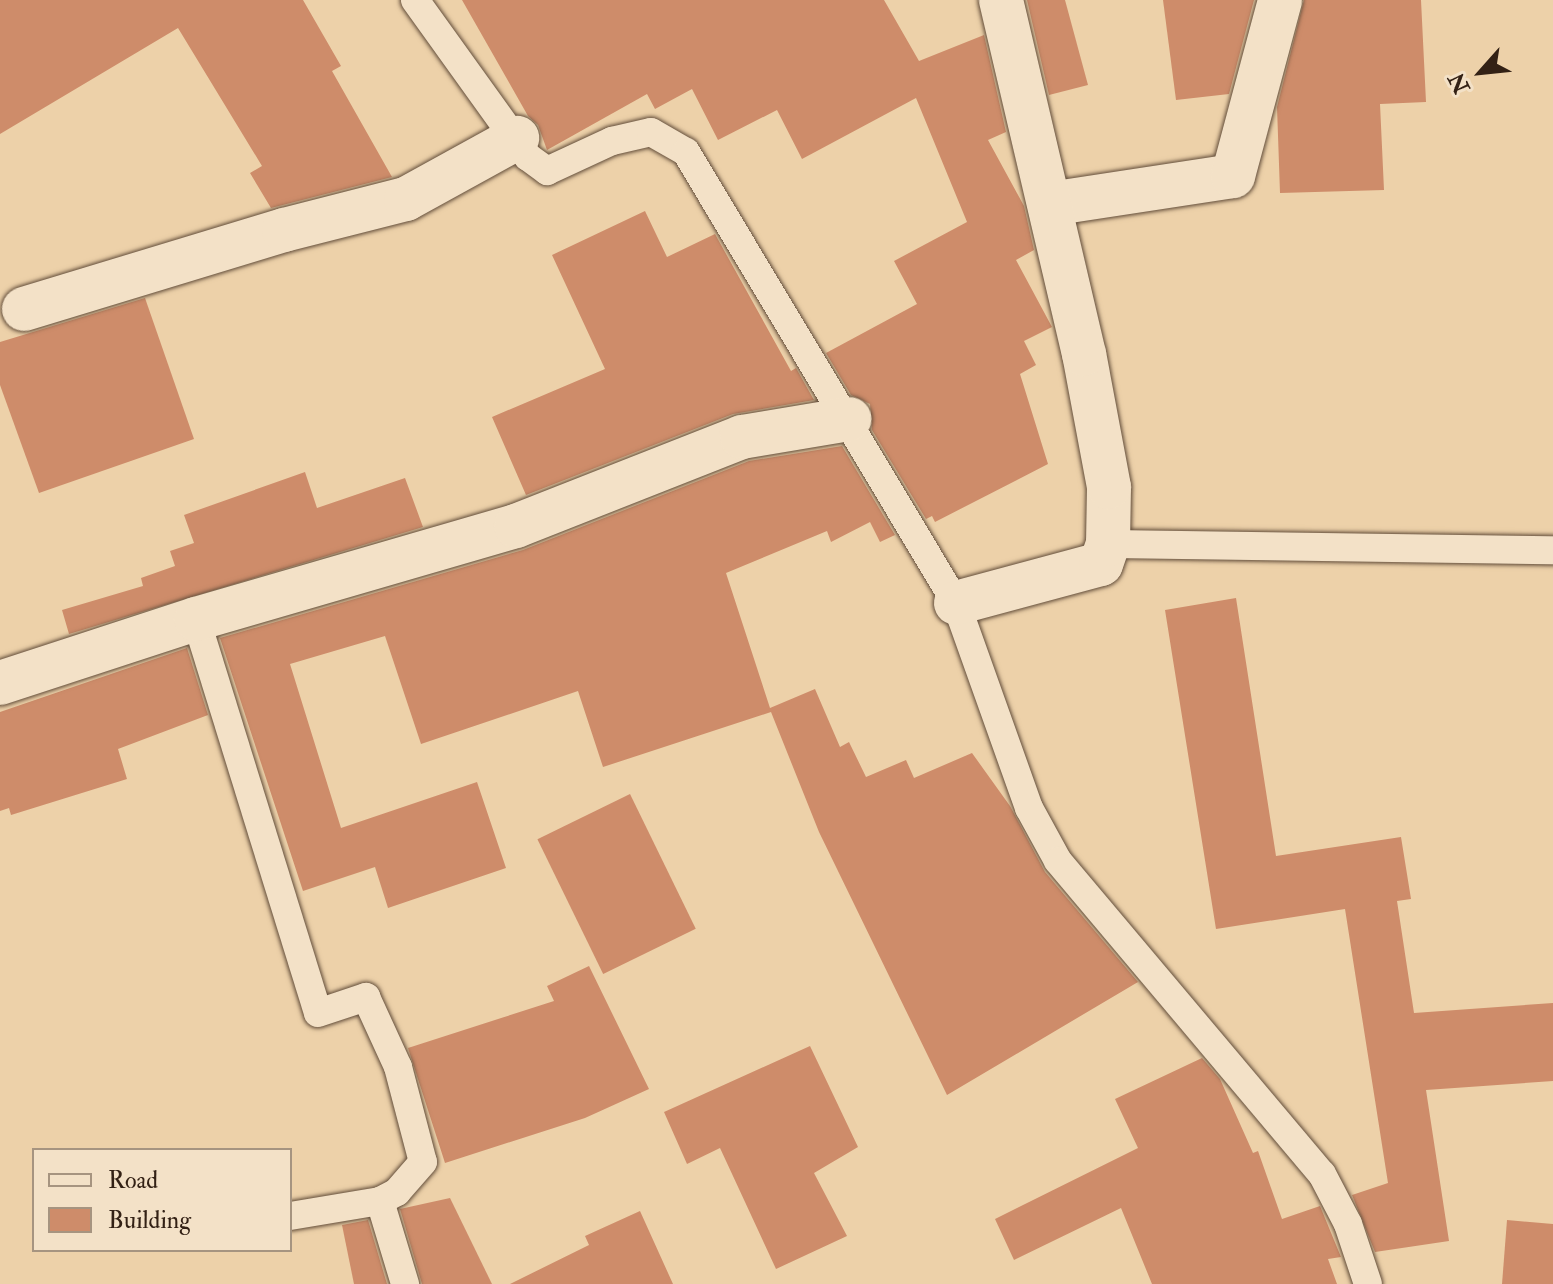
<!DOCTYPE html>
<style>
body{margin:0}
#map{position:relative;width:1553px;height:1284px;overflow:hidden;background:#edd1a9;font-family:"IM FELL Double Pica",serif}
div>[style]{position:absolute}
.building>*{inset:0;background:#ce8c6a;transform-origin:0 0}
.roads{filter:drop-shadow(0 0 2px #624d3a) drop-shadow(0 0 2px #624d3a)}
.lane>*{height:28px;margin:-14px;padding:0 14px;transform-origin:14px;border-radius:14px;background:#f3e1c7}
.street>*{height:44px;margin:-22px;padding:0 22px;transform-origin:22px;border-radius:22px;background:#f3e1c7}
span{translate:-50% -50%;white-space:nowrap;text-align:center;line-height:1.15;-webkit-text-stroke:7px #f3e1c7;paint-order:stroke}
.legend{position:absolute;left:32px;top:1148px;width:260px;height:104px;box-sizing:border-box;background:#f3e1c7;border:2px solid #a69480;margin:0;padding:10px 14px;list-style:none;font-size:24px;color:#332115}
.legend li{display:flex;align-items:center;gap:16px;height:40px}
.legend b{width:40px;border:2px solid #a69480}
.north{position:absolute;left:1441px;top:32px;width:80px;height:80px;-webkit-text-stroke:6px #f3e1c7;paint-order:stroke;rotate:243deg;font-size:22px;font-weight:700;line-height:32px;text-align:center;color:#332115}
.north::after{content:'';display:block;margin:auto;width:28px;height:36px;background:#332115;clip-path:polygon(50% 0,100% 100%,50% 72%,0 100%)}
</style>
<div id="map">
<div class="building">
<div style="clip-path:polygon(0 0,303px 0,341px 66px,332px 71px,392px 177px,271px 208px,250px 173px,262px 166px,178px 28px,0 134px)"></div>
<div style="clip-path:polygon(462px 0,884px 0,919px 61px,984px 35px,1006px 132px,988px 140px,1024px 206px,1034px 250px,1016px 260px,1052px 327px,1024px 341px,1036px 365px,1020px 374px,1048px 464px,935px 522px,932px 516px,926px 519px,872px 430px,870px 404px,851px 395px,826px 353px,917px 304px,894px 261px,967px 222px,916px 98px,802px 159px,777px 110px,718px 140px,692px 89px,655px 109px,647px 94px,547px 150px,538px 125px,528px 116px)"></div>
<div style="clip-path:polygon(1027px 0,1065px 0,1088px 85px,1049px 95px)"></div>
<div style="clip-path:polygon(1163px 0,1254px 0,1229px 94px,1176px 100px)"></div>
<div style="clip-path:polygon(1304px 0,1421px 0,1426px 102px,1380px 104px,1384px 190px,1280px 193px,1277px 107px)"></div>
<div style="clip-path:polygon(645px 211px,667px 257px,715px 234px,791px 371px,796px 368px,814px 400px,733px 414px,526px 495px,492px 417px,605px 369px,552px 255px)"></div>
<div style="clip-path:polygon(145px 298px,194px 439px,39px 493px,0 385px,0 342px)"></div>
<div style="clip-path:polygon(842px 446px,895px 535px,880px 542px,870px 522px,831px 542px,827px 531px,726px 573px,770px 708px,815px 689px,840px 747px,849px 742px,866px 777px,906px 760px,914px 778px,972px 753px,1010px 806px,1045px 872px,1138px 982px,947px 1095px,819px 832px,771px 712px,603px 767px,578px 691px,421px 744px,385px 636px,290px 664px,341px 828px,477px 782px,506px 868px,388px 908px,375px 867px,303px 891px,220px 638px,523px 550px,749px 461px)"></div>
<div style="clip-path:polygon(305px 472px,317px 508px,405px 478px,423px 527px,69px 634px,62px 610px,143px 586px,141px 578px,175px 566px,170px 551px,194px 543px,184px 515px)"></div>
<div style="clip-path:polygon(1236px 598px,1276px 856px,1401px 837px,1411px 899px,1397px 901px,1414px 1013px,1553px 1003px,1553px 1081px,1426px 1090px,1449px 1241px,1375px 1252px,1352px 1195px,1388px 1183px,1345px 909px,1216px 929px,1165px 610px)"></div>
<div style="clip-path:polygon(187px 648px,208px 715px,118px 749px,127px 779px,11px 815px,9px 808px,0 811px,0 712px)"></div>
<div style="left:630px;top:794px;width:150px;height:103px;rotate:64deg"></div>
<div style="clip-path:polygon(589px 966px,649px 1089px,585px 1118px,445px 1163px,408px 1048px,554px 1001px,547px 986px)"></div>
<div style="clip-path:polygon(810px 1046px,858px 1147px,814px 1173px,847px 1236px,776px 1269px,720px 1148px,687px 1164px,664px 1112px)"></div>
<div style="clip-path:polygon(1202px 1058px,1220px 1079px,1253px 1153px,1258px 1151px,1282px 1219px,1320px 1206px,1341px 1257px,1328px 1259px,1337px 1284px,1152px 1284px,1121px 1208px,1014px 1260px,995px 1219px,1138px 1148px,1115px 1099px)"></div>
<div style="clip-path:polygon(450px 1198px,492px 1284px,422px 1284px,400px 1209px)"></div>
<div style="clip-path:polygon(640px 1211px,673px 1284px,510px 1284px,589px 1245px,585px 1236px)"></div>
<div style="clip-path:polygon(368px 1220px,387px 1284px,354px 1284px,342px 1225px)"></div>
<div style="clip-path:polygon(1507px 1220px,1553px 1224px,1553px 1284px,1502px 1284px)"></div>
</div>
<div class="roads">
<div class="lane">
<div style="left:415px;top:0;width:193px;rotate:54.3deg"></div>
<div style="left:528px;top:157px;width:24px;rotate:36deg"></div>
<div style="left:547px;top:171px;width:72px;rotate:-24.8deg"></div>
<div style="left:612px;top:141px;width:40px;rotate:-13deg"></div>
<div style="left:651px;top:132px;width:40px;rotate:29.7deg"></div>
<div style="left:686px;top:152px;width:526px;rotate:59.09deg"></div>
<div style="left:956px;top:603px;width:218px;rotate:70.4deg"></div>
<div style="left:1029px;top:808px;width:60px;rotate:61.3deg"></div>
<div style="left:1058px;top:861px;width:409px;rotate:49.9deg"></div>
<div style="left:1322px;top:1174px;width:56px;rotate:62.5deg"></div>
<div style="left:1348px;top:1224px;width:63px;rotate:71.6deg"></div>
<div style="left:1108px;top:544px;width:445px;rotate:0.8deg"></div>
<div style="left:196px;top:619px;width:412px;rotate:72.8deg"></div>
<div style="left:318px;top:1013px;width:51px;rotate:-18.4deg"></div>
<div style="left:366px;top:997px;width:77px;rotate:65.4deg"></div>
<div style="left:398px;top:1067px;width:98px;rotate:75.3deg"></div>
<div style="left:423px;top:1162px;width:40px;rotate:131deg"></div>
<div style="left:397px;top:1192px;width:19px;rotate:152deg"></div>
<div style="left:380px;top:1201px;width:91px;rotate:170.5deg"></div>
<div style="left:380px;top:1201px;width:87px;rotate:73.2deg"></div>
</div>
<div class="street">
<div style="left:1050px;top:204px;width:185px;rotate:-8.7deg"></div>
<div style="left:1233px;top:176px;width:182px;rotate:-75deg"></div>
<div style="left:24px;top:309px;width:272px;rotate:-16.9deg"></div>
<div style="left:284px;top:230px;width:126px;rotate:-14.3deg"></div>
<div style="left:406px;top:199px;width:127px;rotate:-28.8deg"></div>
<div style="left:956px;top:603px;width:150px;rotate:-15.1deg"></div>
<div style="left:1101px;top:564px;width:21px;rotate:-71deg"></div>
<div style="left:1108px;top:544px;width:57px;rotate:-89deg"></div>
<div style="left:1109px;top:487px;width:135px;rotate:-100.6deg"></div>
<div style="left:1084px;top:354px;width:364px;rotate:-103.2deg"></div>
<div style="left:0;top:683px;width:206px;rotate:-18.1deg"></div>
<div style="left:196px;top:619px;width:333px;rotate:-16.2deg"></div>
<div style="left:516px;top:526px;width:243px;rotate:-21.5deg"></div>
<div style="left:742px;top:437px;width:109px;rotate:-9.5deg"></div>
</div>
</div>
<ul class="legend">
<li><b style="height:10px;background:#f3e1c7"></b>Road</li>
<li><b style="height:22px;background:#ce8c6a"></b>Building</li>
</ul>
<div class="north">N</div>
</div>
